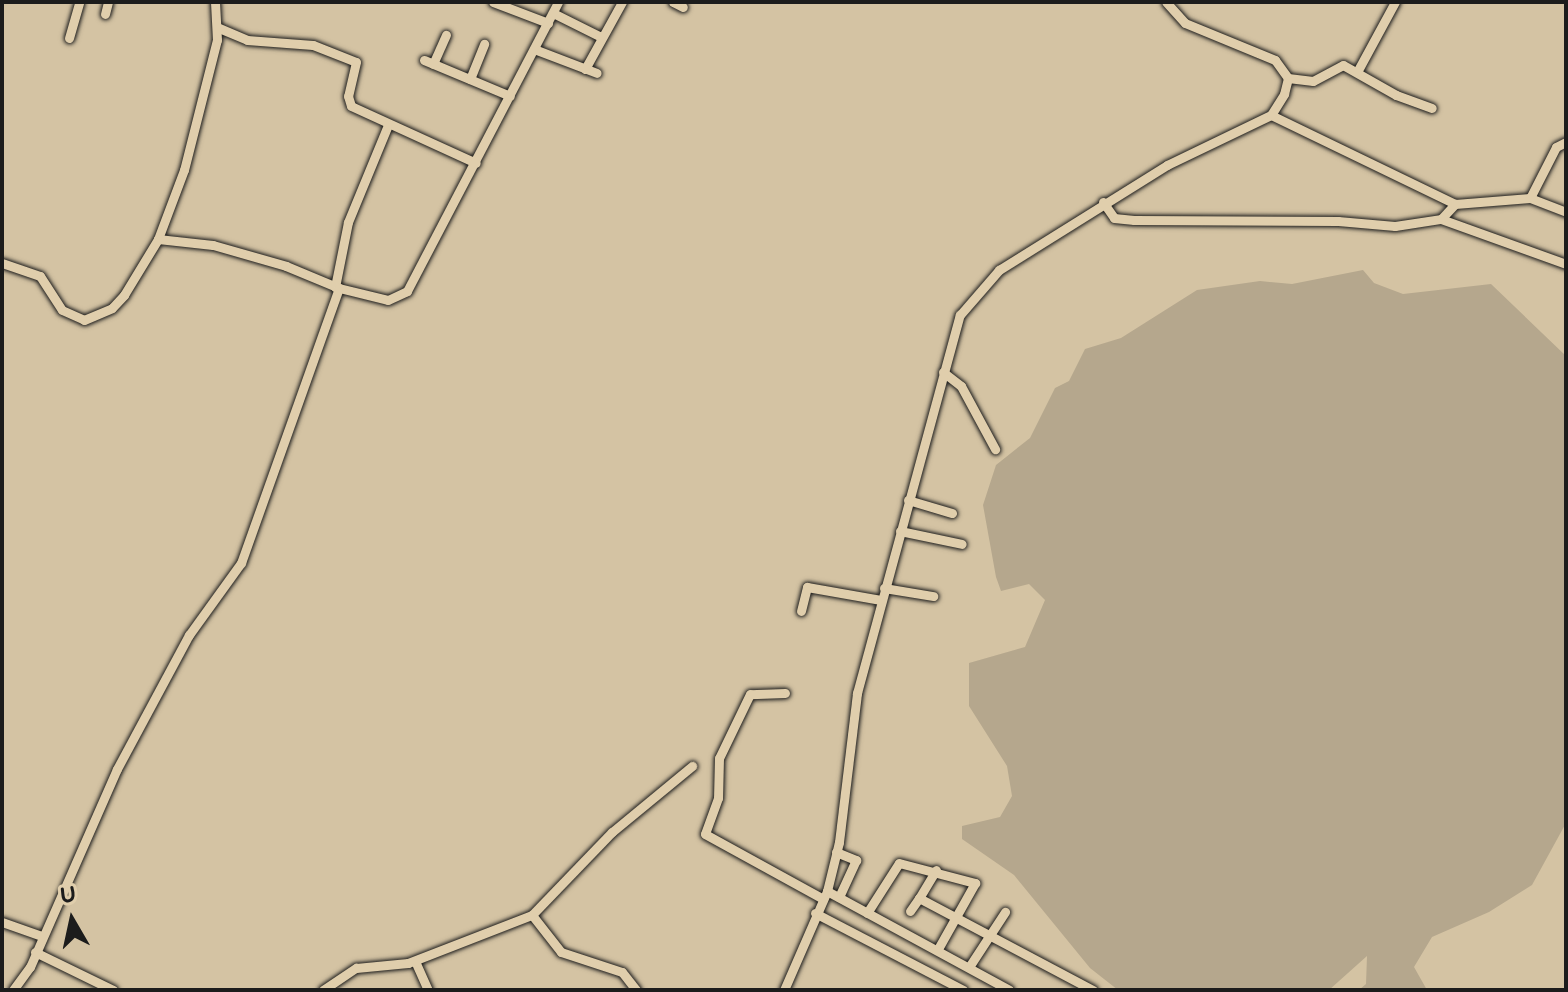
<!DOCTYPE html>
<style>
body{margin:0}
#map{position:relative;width:1568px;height:992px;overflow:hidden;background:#d4c3a3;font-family:"Balsamiq Sans",sans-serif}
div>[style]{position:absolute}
.green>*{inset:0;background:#b5a78d}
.roads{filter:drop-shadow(0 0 2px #1c1c1c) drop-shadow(0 0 2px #1c1c1c)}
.minor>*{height:9px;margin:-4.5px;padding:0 4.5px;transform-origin:4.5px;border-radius:4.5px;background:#e0ceac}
span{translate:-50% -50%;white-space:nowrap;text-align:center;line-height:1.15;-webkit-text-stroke:6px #e0ceac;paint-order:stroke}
.frame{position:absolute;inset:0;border:4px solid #1c1c1c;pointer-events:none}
.north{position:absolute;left:32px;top:880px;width:80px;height:80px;-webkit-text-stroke:6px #e0ceac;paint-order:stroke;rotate:351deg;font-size:22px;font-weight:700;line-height:32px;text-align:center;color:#1c1c1c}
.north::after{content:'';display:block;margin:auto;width:28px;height:36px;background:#1c1c1c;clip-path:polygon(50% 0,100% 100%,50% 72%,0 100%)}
</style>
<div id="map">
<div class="green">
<div style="clip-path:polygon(1363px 270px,1374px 283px,1403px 294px,1491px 284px,1566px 356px,1566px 823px,1532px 885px,1489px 912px,1432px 937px,1414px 967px,1427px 990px,1359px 990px,1366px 984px,1367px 956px,1329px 990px,1118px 990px,1090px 968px,1014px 875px,962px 839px,962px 826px,1000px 817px,1012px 796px,1007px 766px,969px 706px,969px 663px,1025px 647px,1045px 600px,1029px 584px,1001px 591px,996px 577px,983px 505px,996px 465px,1030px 438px,1055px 388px,1069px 381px,1085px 349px,1121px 338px,1197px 290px,1260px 281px,1292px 284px)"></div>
</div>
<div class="roads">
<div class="minor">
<div style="left:493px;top:2px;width:59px;rotate:20.9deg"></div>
<div style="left:673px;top:2px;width:11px;rotate:27deg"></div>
<div style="left:553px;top:13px;width:51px;rotate:26.6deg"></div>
<div style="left:105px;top:14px;width:12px;rotate:-76deg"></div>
<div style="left:219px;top:28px;width:30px;rotate:23deg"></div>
<div style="left:247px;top:40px;width:66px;rotate:4.3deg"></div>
<div style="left:313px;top:45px;width:46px;rotate:21.6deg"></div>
<div style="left:356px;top:62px;width:35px;rotate:103deg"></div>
<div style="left:348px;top:96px;width:10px;rotate:73deg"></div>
<div style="left:351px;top:106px;width:137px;rotate:24.5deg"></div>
<div style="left:69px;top:38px;width:37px;rotate:-74deg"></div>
<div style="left:534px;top:49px;width:67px;rotate:20.9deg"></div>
<div style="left:424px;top:60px;width:93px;rotate:22.7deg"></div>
<div style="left:433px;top:64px;width:32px;rotate:-66deg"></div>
<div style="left:585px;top:69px;width:77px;rotate:-61.1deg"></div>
<div style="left:1357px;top:72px;width:80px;rotate:-61.5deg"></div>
<div style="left:1288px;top:78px;width:25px;rotate:7deg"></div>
<div style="left:1313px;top:81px;width:34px;rotate:-28deg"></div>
<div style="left:1343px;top:65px;width:61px;rotate:29.5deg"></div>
<div style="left:1396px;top:95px;width:38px;rotate:20deg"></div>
<div style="left:470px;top:79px;width:38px;rotate:-68deg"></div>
<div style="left:1271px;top:115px;width:204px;rotate:25.8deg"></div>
<div style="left:1530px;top:198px;width:39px;rotate:21deg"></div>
<div style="left:1103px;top:202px;width:19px;rotate:55deg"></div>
<div style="left:1114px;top:218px;width:20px;rotate:6deg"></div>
<div style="left:1134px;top:220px;width:204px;rotate:0.3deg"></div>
<div style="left:1338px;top:221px;width:57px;rotate:5deg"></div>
<div style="left:1395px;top:226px;width:47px;rotate:-8.7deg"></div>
<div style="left:1441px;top:219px;width:133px;rotate:19.8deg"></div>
<div style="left:1441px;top:219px;width:21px;rotate:-47deg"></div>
<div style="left:1455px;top:204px;width:75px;rotate:-4.6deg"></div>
<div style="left:1530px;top:198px;width:57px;rotate:-63deg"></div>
<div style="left:1556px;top:147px;width:11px;rotate:-27deg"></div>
<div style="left:158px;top:239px;width:74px;rotate:-69.4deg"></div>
<div style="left:184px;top:170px;width:134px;rotate:-75.8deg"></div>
<div style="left:217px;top:40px;width:38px;rotate:-93deg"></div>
<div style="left:2px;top:263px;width:40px;rotate:18.9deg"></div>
<div style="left:40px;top:276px;width:40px;rotate:57.1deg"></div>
<div style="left:62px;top:310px;width:24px;rotate:24deg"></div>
<div style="left:84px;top:320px;width:30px;rotate:-23deg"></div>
<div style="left:112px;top:308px;width:18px;rotate:-47deg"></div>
<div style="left:124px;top:295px;width:66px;rotate:-58.7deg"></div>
<div style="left:158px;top:239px;width:55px;rotate:6.2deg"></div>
<div style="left:213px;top:245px;width:76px;rotate:16deg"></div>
<div style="left:286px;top:266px;width:57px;rotate:22.5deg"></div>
<div style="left:335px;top:287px;width:66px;rotate:-78.7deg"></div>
<div style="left:348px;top:222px;width:105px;rotate:-67.6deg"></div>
<div style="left:943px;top:372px;width:23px;rotate:38deg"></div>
<div style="left:961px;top:386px;width:72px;rotate:61.6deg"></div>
<div style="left:908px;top:500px;width:46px;rotate:16.5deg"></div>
<div style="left:900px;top:531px;width:63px;rotate:11.8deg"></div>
<div style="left:884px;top:588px;width:50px;rotate:9.3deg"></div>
<div style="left:801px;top:611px;width:25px;rotate:-76deg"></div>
<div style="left:807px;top:587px;width:75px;rotate:10deg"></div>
<div style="left:785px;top:693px;width:35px;rotate:178deg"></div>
<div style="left:750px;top:694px;width:71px;rotate:115.8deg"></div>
<div style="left:719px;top:758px;width:40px;rotate:91.4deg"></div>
<div style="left:718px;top:798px;width:38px;rotate:110deg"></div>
<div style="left:705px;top:834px;width:135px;rotate:28.8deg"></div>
<div style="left:836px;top:852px;width:22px;rotate:22deg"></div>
<div style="left:856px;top:860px;width:41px;rotate:114.7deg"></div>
<div style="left:936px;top:870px;width:33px;rotate:121deg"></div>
<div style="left:919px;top:898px;width:197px;rotate:27.9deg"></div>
<div style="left:827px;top:891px;width:207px;rotate:28.5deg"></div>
<div style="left:910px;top:911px;width:16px;rotate:-55deg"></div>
<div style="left:815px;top:913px;width:167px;rotate:27.5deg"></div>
<div style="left:867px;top:913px;width:59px;rotate:-57.4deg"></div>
<div style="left:899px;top:863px;width:79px;rotate:14.7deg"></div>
<div style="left:975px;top:883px;width:76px;rotate:119.3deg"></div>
<div style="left:532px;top:915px;width:47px;rotate:51.9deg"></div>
<div style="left:561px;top:952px;width:64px;rotate:18.2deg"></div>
<div style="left:622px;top:972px;width:23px;rotate:52deg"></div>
<div style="left:2px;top:922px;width:42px;rotate:19.3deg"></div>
<div style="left:35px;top:952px;width:87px;rotate:26deg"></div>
<div style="left:415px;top:961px;width:32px;rotate:66deg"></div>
<div style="left:969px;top:967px;width:66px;rotate:-56.8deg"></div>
<div style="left:13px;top:990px;width:29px;rotate:-54deg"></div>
<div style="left:30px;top:967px;width:216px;rotate:-66.3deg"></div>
<div style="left:117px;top:769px;width:152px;rotate:-61.8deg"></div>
<div style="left:189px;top:635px;width:89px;rotate:-54.2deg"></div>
<div style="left:241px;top:563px;width:292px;rotate:-70.4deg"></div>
<div style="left:339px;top:288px;width:50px;rotate:13.8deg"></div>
<div style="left:388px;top:300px;width:21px;rotate:-25deg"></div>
<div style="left:407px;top:291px;width:326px;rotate:-62.4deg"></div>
<div style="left:323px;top:990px;width:40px;rotate:-34deg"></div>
<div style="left:356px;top:968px;width:52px;rotate:-5.5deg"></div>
<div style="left:408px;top:963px;width:133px;rotate:-21.2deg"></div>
<div style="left:532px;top:915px;width:115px;rotate:-46.1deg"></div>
<div style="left:612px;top:832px;width:104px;rotate:-39.5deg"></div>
<div style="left:784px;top:990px;width:108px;rotate:-66.5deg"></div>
<div style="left:827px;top:891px;width:50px;rotate:-76.2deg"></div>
<div style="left:839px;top:842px;width:150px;rotate:-83.1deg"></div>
<div style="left:857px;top:693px;width:392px;rotate:-74.8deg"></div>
<div style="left:960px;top:315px;width:60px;rotate:-49.1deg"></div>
<div style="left:999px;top:270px;width:198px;rotate:-32deg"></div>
<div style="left:1167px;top:165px;width:115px;rotate:-25.7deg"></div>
<div style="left:1271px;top:115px;width:25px;rotate:-58deg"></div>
<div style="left:1284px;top:94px;width:16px;rotate:-76deg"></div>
<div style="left:1288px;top:78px;width:22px;rotate:-126deg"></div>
<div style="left:1275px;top:60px;width:97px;rotate:-157.7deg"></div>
<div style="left:1185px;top:23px;width:28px;rotate:-132deg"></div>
</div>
</div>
<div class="frame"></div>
<div class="north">U</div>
</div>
